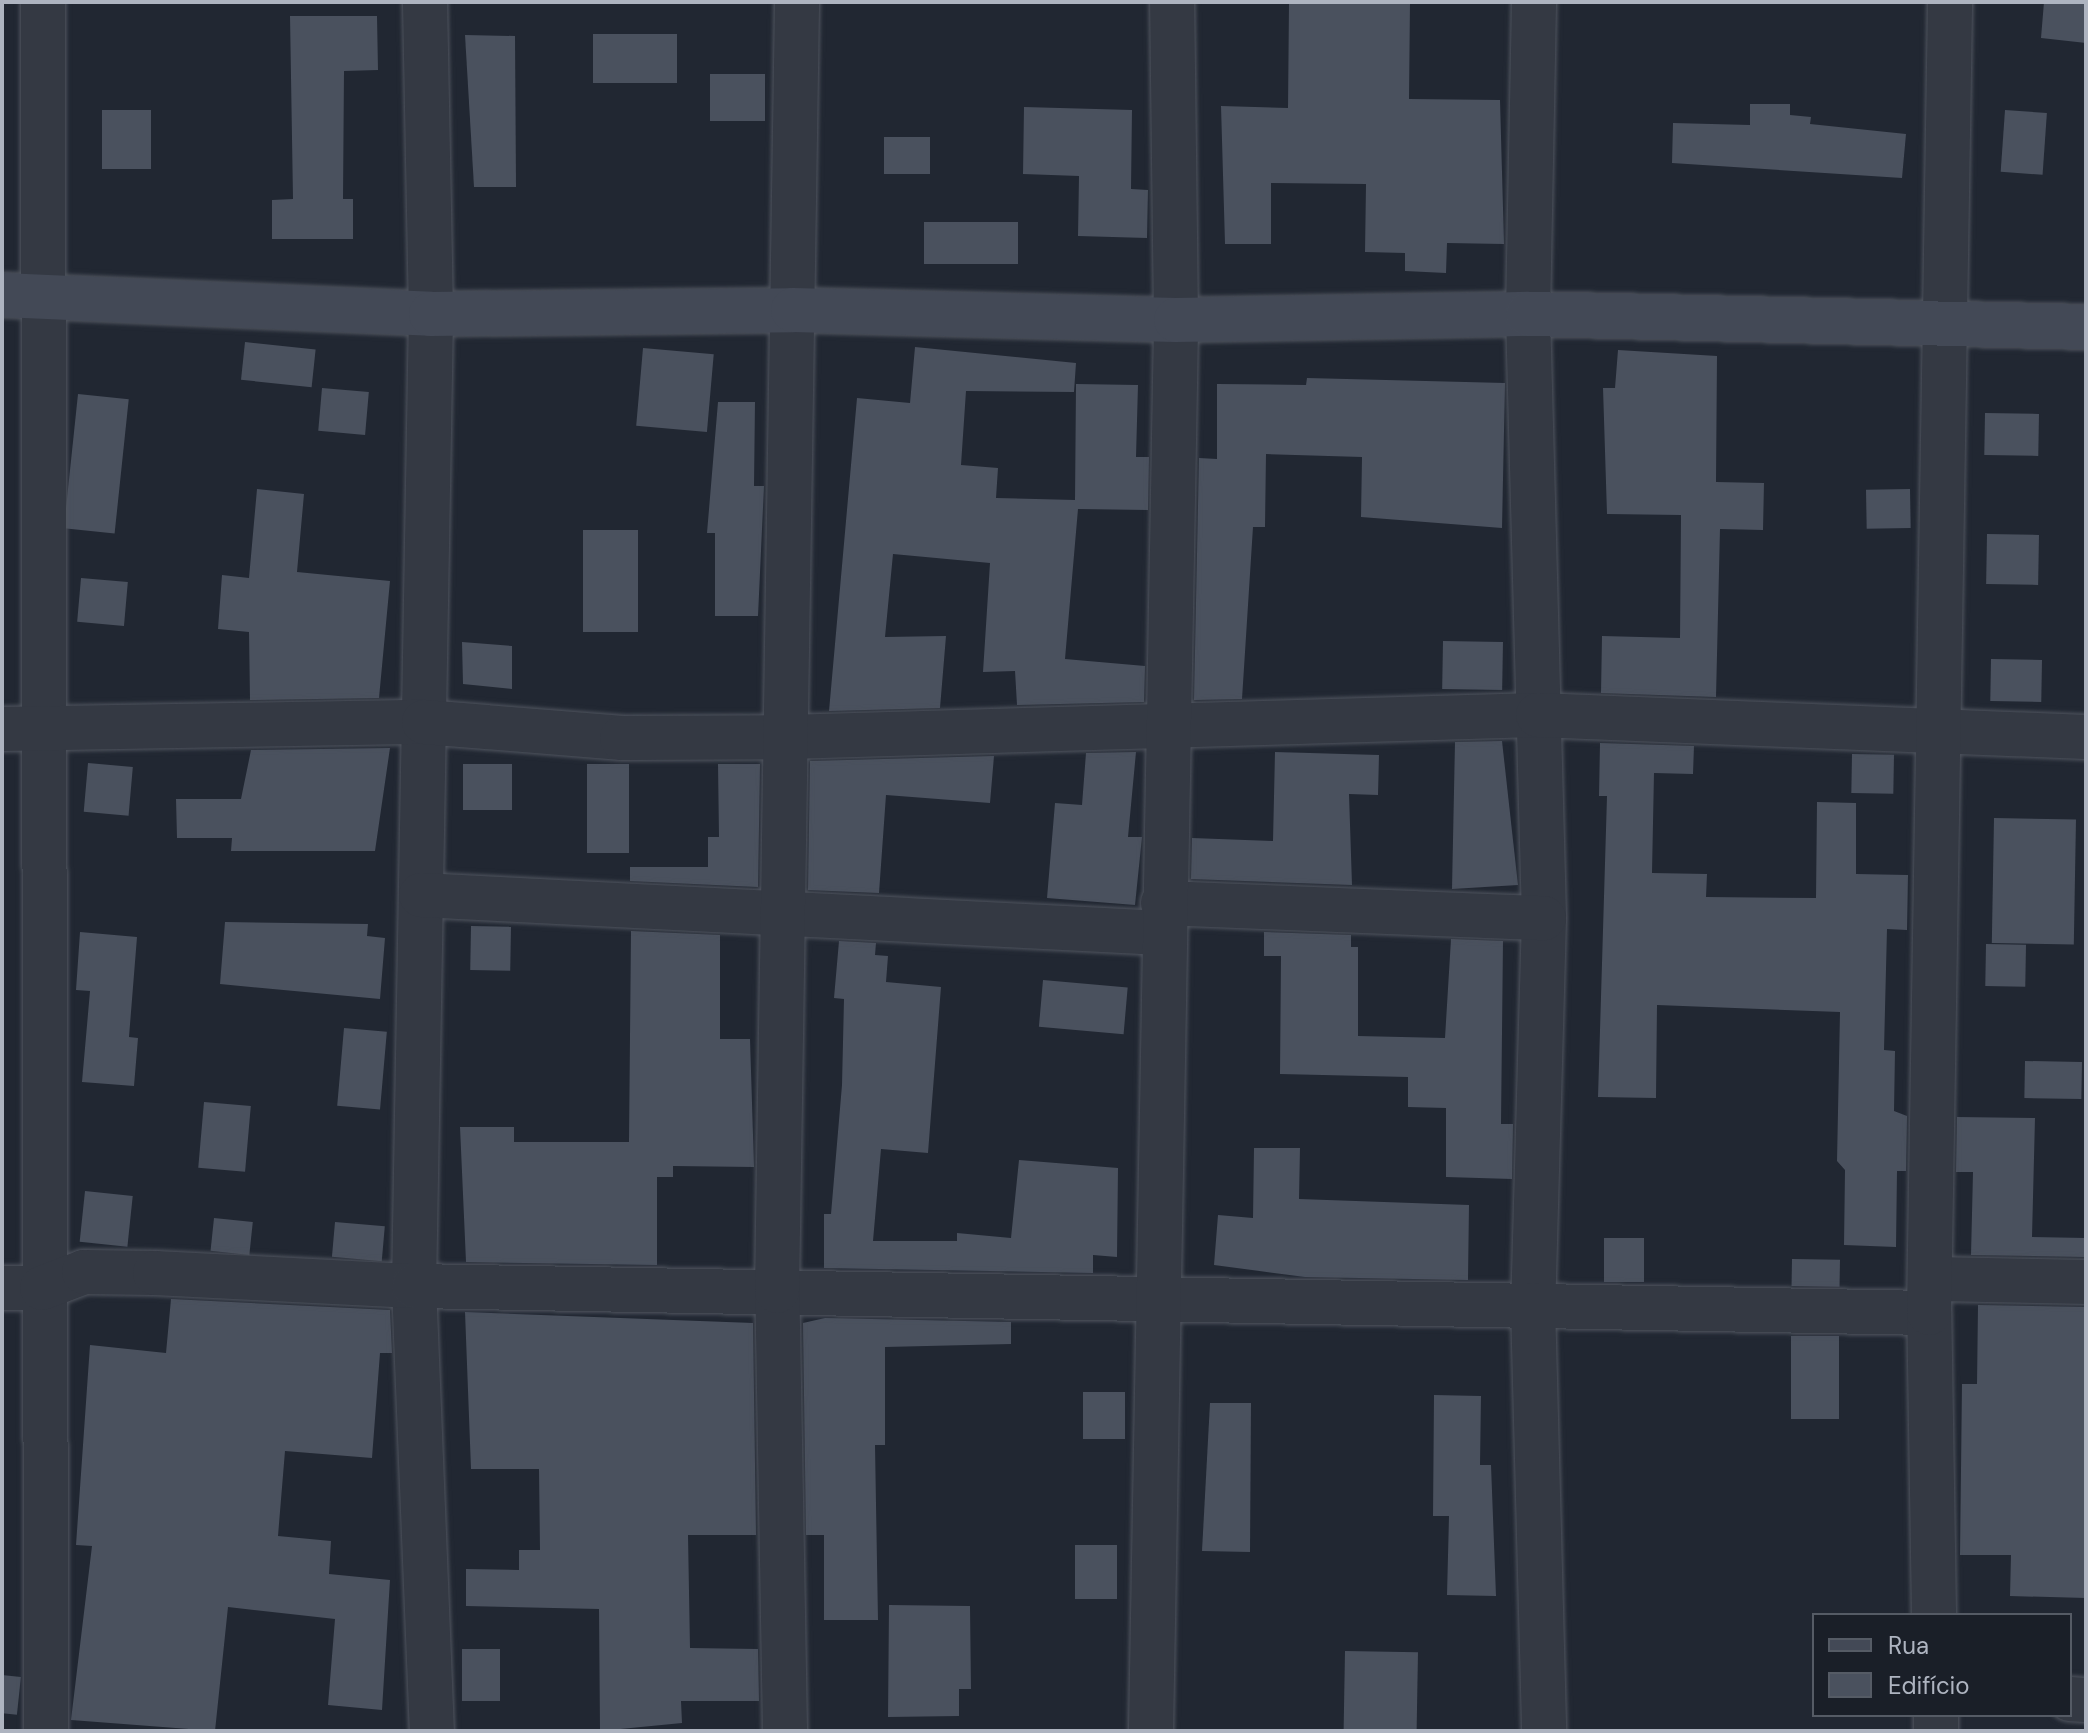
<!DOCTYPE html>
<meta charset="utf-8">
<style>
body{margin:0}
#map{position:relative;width:2088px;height:1733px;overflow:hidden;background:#212732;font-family:"DM Sans",sans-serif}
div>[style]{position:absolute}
.building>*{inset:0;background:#4a515e;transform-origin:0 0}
.roads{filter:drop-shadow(0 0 2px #4f545e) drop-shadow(0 0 2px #4f545e)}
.street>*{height:44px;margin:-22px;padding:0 22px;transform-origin:22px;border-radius:22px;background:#343943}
.secondary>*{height:44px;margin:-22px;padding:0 22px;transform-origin:22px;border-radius:22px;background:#434956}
span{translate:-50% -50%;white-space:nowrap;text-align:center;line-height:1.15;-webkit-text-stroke:6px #1a1f28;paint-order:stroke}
.frame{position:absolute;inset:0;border:4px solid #aeb4c0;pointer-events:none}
.legend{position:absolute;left:1812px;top:1613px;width:260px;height:104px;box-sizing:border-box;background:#1a1f28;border:2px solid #555b65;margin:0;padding:10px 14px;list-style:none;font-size:24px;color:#aeb4c0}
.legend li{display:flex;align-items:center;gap:16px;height:40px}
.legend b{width:40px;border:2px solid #555b65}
</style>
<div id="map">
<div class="building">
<div style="clip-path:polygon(1289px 2px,1410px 2px,1409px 99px,1500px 100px,1504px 244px,1447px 243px,1446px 273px,1405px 271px,1405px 253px,1365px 252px,1366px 184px,1271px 183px,1271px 244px,1225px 244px,1221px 106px,1288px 108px)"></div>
<div style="clip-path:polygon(2044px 2px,2086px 2px,2086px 43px,2041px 38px)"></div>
<div style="clip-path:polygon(290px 16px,377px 16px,378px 70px,344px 71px,343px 199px,353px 199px,353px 239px,272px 239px,272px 200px,293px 199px)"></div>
<div style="left:593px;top:34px;width:84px;height:49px"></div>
<div style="clip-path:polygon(465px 35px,515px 36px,516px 187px,474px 187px)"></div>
<div style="left:710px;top:74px;width:55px;height:47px"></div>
<div style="clip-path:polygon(1750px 104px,1790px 104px,1790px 115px,1811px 117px,1810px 124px,1906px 134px,1902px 178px,1672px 163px,1673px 123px,1750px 125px)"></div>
<div style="clip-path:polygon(1024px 107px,1132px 110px,1131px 189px,1148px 190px,1147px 238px,1078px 236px,1079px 176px,1023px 174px)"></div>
<div style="left:102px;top:110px;width:49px;height:59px"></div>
<div style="left:2005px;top:110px;width:42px;height:62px;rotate:4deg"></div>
<div style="left:884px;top:137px;width:46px;height:37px"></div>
<div style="left:924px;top:222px;width:94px;height:42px"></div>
<div style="left:245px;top:342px;width:71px;height:38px;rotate:6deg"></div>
<div style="clip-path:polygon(915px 347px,1076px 363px,1074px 392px,966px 391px,961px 465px,998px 468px,996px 498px,1075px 500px,1076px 384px,1138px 385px,1136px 457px,1149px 457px,1148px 510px,1078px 509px,1065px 659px,1145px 666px,1144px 702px,1017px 705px,1015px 671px,983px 672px,990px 563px,893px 554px,885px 637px,946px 636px,940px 708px,829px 711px,857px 398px,910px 403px)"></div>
<div style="left:643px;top:348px;width:71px;height:78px;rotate:5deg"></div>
<div style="clip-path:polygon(1618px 350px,1717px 356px,1716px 482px,1764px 483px,1763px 530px,1720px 529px,1716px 697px,1601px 693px,1602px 636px,1680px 638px,1681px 515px,1607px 514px,1603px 388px,1615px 388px)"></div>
<div style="clip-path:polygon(1307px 378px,1505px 383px,1502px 528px,1361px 517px,1362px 457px,1266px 454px,1265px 527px,1253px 527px,1242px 699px,1194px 700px,1199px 458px,1217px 459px,1217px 384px,1306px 385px)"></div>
<div style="left:322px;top:388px;width:47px;height:43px;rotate:5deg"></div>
<div style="left:78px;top:394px;width:51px;height:135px;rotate:6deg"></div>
<div style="clip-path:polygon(718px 402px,755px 402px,754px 486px,764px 486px,758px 616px,715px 616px,715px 533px,707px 533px)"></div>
<div style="left:1985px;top:413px;width:54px;height:42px;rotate:1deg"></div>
<div style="clip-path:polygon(257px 489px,304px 494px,297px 572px,390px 581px,379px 698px,250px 700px,249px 632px,218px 629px,222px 575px,249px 578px)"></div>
<div style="left:1910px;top:489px;width:39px;height:44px;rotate:89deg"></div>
<div style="left:583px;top:530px;width:55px;height:102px"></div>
<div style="left:1987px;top:534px;width:52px;height:50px;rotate:1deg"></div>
<div style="left:81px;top:578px;width:47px;height:44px;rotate:5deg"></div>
<div style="left:1443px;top:641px;width:60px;height:48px;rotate:1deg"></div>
<div style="clip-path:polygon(462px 642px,512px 646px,512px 689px,463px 684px)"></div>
<div style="left:1991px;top:659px;width:51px;height:42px;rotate:1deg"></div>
<div style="clip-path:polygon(1502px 741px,1518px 885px,1452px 889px,1455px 742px)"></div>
<div style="clip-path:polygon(1600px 743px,1694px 746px,1693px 774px,1654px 773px,1652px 873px,1707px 874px,1706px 897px,1816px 898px,1817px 802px,1856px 803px,1856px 874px,1908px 875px,1907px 930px,1887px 929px,1884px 1050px,1895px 1051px,1894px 1111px,1907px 1116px,1906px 1171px,1897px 1171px,1896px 1247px,1844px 1245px,1845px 1170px,1837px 1161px,1840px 1012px,1657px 1005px,1656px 1098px,1598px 1097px,1607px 796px,1599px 796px)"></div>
<div style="clip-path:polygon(390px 748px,375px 851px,231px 851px,232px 838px,177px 838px,176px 799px,241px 799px,251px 750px)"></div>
<div style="clip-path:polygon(1136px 752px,1128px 837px,1142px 837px,1135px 905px,1047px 898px,1055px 803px,1082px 805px,1086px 753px)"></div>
<div style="clip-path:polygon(1275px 752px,1379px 755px,1378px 795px,1349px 794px,1352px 885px,1191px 879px,1192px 838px,1273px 841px)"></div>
<div style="left:1852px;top:754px;width:42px;height:39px;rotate:1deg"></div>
<div style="clip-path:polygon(994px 756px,990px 803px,886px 795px,879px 893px,808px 890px,810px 761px)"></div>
<div style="left:88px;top:763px;width:45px;height:49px;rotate:5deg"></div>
<div style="left:463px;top:764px;width:49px;height:46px"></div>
<div style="left:587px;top:764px;width:42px;height:89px"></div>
<div style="clip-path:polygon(718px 764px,760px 764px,758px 887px,630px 881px,630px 867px,708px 867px,708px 837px,719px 837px)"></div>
<div style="left:1994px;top:818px;width:82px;height:125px;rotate:1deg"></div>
<div style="clip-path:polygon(225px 922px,368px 924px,367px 936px,385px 938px,380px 999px,220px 984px)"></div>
<div style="left:471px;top:926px;width:40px;height:44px;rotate:1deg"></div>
<div style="clip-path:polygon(631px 931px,720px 935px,720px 1039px,750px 1039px,754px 1167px,673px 1166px,673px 1177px,657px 1177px,657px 1265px,466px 1262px,460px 1127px,514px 1127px,514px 1142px,629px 1142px)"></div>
<div style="clip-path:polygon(80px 932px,137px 937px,129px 1037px,138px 1038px,134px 1086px,82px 1082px,90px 991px,76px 990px)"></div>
<div style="clip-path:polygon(1264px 932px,1351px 935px,1351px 947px,1358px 947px,1358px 1036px,1445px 1038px,1451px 939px,1503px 941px,1501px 1124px,1513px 1124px,1512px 1179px,1446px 1177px,1446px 1108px,1408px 1107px,1408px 1077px,1280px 1074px,1281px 956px,1264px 956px)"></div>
<div style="clip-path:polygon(839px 941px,876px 943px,875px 955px,888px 956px,886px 982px,941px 987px,928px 1153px,881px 1149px,873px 1241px,957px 1241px,957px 1233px,1011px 1238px,1019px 1160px,1118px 1168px,1117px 1257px,1093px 1255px,1093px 1273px,824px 1268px,824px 1214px,831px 1214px,842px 1085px,844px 999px,834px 998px)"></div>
<div style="left:1986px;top:944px;width:40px;height:42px;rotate:1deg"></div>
<div style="left:1043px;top:980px;width:85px;height:47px;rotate:5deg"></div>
<div style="left:344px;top:1028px;width:43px;height:78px;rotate:5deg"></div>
<div style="left:2025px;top:1061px;width:57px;height:37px;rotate:1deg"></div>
<div style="left:204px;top:1102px;width:47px;height:66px;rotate:5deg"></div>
<div style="clip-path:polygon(1957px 1117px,2035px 1118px,2032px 1237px,2086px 1238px,2086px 1257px,1971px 1255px,1973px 1172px,1956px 1172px)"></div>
<div style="clip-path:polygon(1254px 1148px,1300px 1148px,1299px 1199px,1469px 1205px,1468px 1280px,1305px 1277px,1214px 1265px,1218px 1215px,1253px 1218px)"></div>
<div style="left:85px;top:1191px;width:48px;height:51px;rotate:6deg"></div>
<div style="left:214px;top:1218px;width:39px;height:33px;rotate:6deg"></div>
<div style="left:335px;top:1222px;width:50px;height:35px;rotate:5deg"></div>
<div style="left:1604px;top:1238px;width:40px;height:44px"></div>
<div style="left:1792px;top:1259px;width:48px;height:27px;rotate:1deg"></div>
<div style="clip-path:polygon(171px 1299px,390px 1310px,392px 1353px,380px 1353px,372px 1458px,285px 1451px,278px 1536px,331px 1541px,329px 1574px,390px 1580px,382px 1710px,328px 1705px,335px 1619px,228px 1607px,215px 1731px,71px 1720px,92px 1546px,76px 1545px,90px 1345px,166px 1353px)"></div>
<div style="clip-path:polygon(1978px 1305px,2086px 1307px,2086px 1598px,2010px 1596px,2011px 1555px,1960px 1555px,1962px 1384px,1977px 1384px)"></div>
<div style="clip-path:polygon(465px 1312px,753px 1323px,756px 1535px,688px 1535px,690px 1648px,758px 1649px,759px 1701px,681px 1701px,682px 1723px,600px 1731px,599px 1609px,466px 1606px,466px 1569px,519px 1570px,519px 1550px,540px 1550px,539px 1469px,471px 1469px)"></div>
<div style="clip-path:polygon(825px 1318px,1011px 1322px,1011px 1344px,885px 1347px,885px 1445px,875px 1445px,878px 1620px,824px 1620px,824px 1535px,806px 1535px,803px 1323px)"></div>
<div style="left:1791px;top:1336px;width:48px;height:83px"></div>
<div style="left:1083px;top:1392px;width:42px;height:47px"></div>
<div style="clip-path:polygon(1434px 1395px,1481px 1396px,1480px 1465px,1491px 1465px,1496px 1596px,1447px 1595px,1449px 1516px,1433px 1516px)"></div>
<div style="clip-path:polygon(1210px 1403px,1251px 1403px,1250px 1552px,1202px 1551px)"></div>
<div style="left:1117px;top:1545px;width:54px;height:42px;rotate:90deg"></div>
<div style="clip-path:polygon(889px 1605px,970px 1606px,971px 1689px,959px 1689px,959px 1716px,888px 1717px)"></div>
<div style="left:462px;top:1649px;width:38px;height:52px"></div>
<div style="left:1345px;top:1651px;width:73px;height:80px;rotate:1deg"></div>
<div style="left:2px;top:1675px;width:19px;height:38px;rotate:6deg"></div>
</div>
<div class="roads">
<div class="street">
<div style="left:43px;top:2px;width:1729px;rotate:89.9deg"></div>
<div style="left:425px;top:2px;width:312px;rotate:88.9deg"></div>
<div style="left:431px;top:314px;width:972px;rotate:91deg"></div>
<div style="left:414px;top:1286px;width:445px;rotate:87.7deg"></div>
<div style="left:1534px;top:2px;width:312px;rotate:91.1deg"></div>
<div style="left:1528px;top:314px;width:604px;rotate:88.48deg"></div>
<div style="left:1544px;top:918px;width:387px;rotate:91.6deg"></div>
<div style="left:1533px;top:1305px;width:426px;rotate:88.5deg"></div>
<div style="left:2px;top:729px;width:422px;rotate:-1deg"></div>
<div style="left:424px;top:722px;width:199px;rotate:4.6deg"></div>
<div style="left:622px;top:738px;width:165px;rotate:-0.3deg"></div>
<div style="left:787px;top:737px;width:751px;rotate:-1.68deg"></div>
<div style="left:1538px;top:715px;width:548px;rotate:2.3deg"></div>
<div style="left:421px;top:895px;width:742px;rotate:2.94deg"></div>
<div style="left:1163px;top:903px;width:381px;rotate:2.3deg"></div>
<div style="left:1933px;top:1279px;width:153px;rotate:1.1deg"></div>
<div style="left:2px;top:1288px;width:40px"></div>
<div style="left:42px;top:1288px;width:45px;rotate:-20.9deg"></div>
<div style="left:84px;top:1272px;width:71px;rotate:0.8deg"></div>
<div style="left:155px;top:1273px;width:259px;rotate:2.9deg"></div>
<div style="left:414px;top:1286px;width:1515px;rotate:1.02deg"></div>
<div style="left:1934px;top:1615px;width:302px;rotate:-90.9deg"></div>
<div style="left:1929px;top:1313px;width:1311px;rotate:-89.08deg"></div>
<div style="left:2070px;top:1699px;width:16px;rotate:4deg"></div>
<div style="left:1936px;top:1715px;width:16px;rotate:90deg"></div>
<div style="left:785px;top:1731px;width:440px;rotate:-91deg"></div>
<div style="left:777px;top:1291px;width:1289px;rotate:-89.11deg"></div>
<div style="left:1151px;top:1731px;width:1411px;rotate:-88.98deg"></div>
<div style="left:1176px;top:320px;width:318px;rotate:-90.7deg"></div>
</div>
<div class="secondary">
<div style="left:2px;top:295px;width:429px;rotate:2.5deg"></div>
<div style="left:431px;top:314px;width:362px;rotate:-0.6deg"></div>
<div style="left:793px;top:310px;width:383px;rotate:1.5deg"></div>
<div style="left:1176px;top:320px;width:352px;rotate:-1deg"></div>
<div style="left:1528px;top:314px;width:558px;rotate:1.33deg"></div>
</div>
</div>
<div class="frame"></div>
<ul class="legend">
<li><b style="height:10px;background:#434956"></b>Rua</li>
<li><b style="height:22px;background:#4a515e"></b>Edifício</li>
</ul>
</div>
